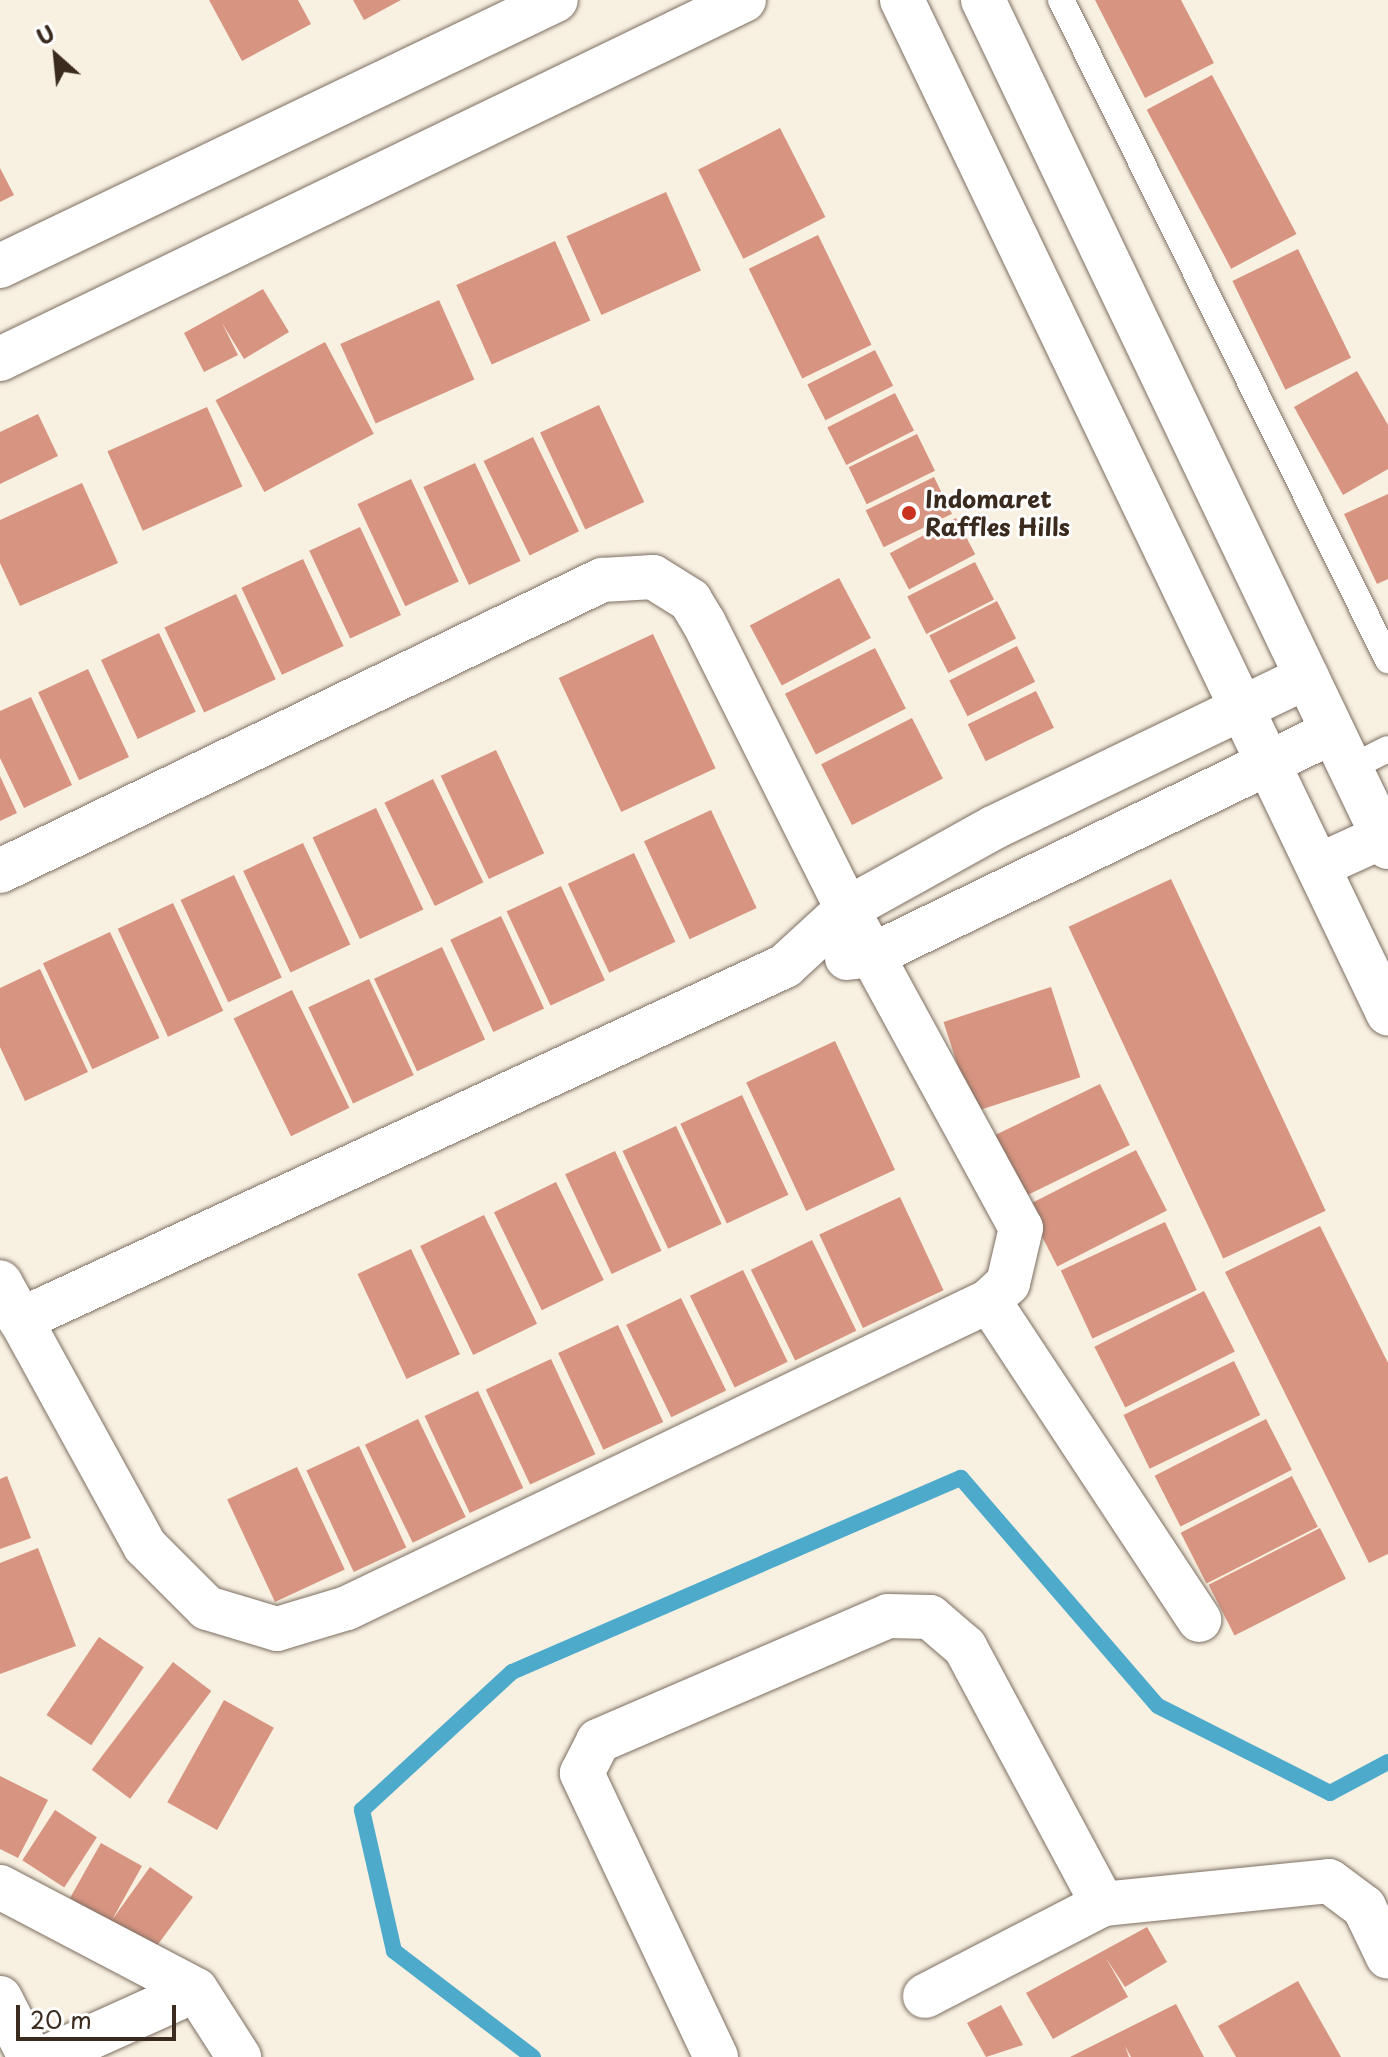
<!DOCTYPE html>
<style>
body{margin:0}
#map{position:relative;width:1388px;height:2057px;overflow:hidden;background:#f8f0e1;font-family:"Playpen Sans",sans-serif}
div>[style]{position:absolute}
.stream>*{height:16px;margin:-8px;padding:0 8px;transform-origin:8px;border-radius:8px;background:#4daacb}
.building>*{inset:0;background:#d79481;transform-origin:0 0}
.roads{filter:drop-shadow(0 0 2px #7d6f62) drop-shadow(0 0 2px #7d6f62)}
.service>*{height:26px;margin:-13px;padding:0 13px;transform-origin:13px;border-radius:13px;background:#fff}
.minor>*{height:44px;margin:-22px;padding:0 22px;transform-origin:22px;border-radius:22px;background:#fff}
.dots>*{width:22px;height:22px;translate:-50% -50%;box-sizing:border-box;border:4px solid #fff;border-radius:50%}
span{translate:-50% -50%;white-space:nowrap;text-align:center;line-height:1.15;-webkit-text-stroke:6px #fff;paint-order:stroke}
.poi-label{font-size:24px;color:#3b2a1e;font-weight:700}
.left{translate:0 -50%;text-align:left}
.north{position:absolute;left:16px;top:16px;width:80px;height:80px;-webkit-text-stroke:6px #fff;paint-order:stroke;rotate:333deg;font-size:22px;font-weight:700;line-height:32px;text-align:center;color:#3b2a1e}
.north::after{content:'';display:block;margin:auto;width:28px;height:36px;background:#3b2a1e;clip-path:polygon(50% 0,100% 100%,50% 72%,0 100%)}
.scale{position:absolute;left:16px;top:2005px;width:160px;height:36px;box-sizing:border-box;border:4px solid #3b2a1e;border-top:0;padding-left:10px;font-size:24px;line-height:28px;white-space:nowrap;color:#3b2a1e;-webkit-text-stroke:6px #fff;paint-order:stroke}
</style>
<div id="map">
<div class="stream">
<div style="left:533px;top:2057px;width:175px;rotate:-142.7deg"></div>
<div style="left:394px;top:1951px;width:145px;rotate:-102.8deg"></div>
<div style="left:362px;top:1810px;width:204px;rotate:-42.6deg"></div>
<div style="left:512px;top:1672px;width:489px;rotate:-23.4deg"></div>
<div style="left:961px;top:1478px;width:301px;rotate:49.2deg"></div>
<div style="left:1158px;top:1706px;width:193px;rotate:26.8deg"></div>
<div style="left:1330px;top:1793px;width:66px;rotate:-28.1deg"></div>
</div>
<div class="building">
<div style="clip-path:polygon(209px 0,298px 0,311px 24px,242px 61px)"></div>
<div style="clip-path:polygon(353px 0,401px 0,364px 20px)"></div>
<div style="clip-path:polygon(1095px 0,1181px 0,1214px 63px,1145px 98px)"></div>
<div style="left:1212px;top:75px;width:180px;height:74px;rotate:62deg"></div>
<div style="left:780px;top:128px;width:100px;height:92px;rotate:63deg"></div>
<div style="clip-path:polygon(0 168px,14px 195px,0 202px)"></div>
<div style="left:666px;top:192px;width:86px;height:109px;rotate:66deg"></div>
<div style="left:818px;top:235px;width:122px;height:77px;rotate:64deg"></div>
<div style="left:555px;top:241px;width:87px;height:108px;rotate:66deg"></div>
<div style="left:1298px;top:249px;width:121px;height:73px;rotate:64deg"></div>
<div style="clip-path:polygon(263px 289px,289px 332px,244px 359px,222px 323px,238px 355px,204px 372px,184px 333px)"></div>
<div style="left:439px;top:300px;width:87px;height:108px;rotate:66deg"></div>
<div style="left:325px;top:342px;width:104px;height:124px;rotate:62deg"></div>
<div style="left:875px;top:350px;width:40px;height:76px;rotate:63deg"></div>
<div style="clip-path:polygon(1357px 371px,1388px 425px,1388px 469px,1343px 495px,1294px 407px)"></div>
<div style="left:895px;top:393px;width:42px;height:76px;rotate:63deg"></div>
<div style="left:599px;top:405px;width:107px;height:65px;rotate:65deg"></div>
<div style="left:207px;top:407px;width:87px;height:109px;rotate:66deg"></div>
<div style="clip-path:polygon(38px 414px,58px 456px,0 484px,0 432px)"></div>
<div style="left:917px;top:434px;width:41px;height:76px;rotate:64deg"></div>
<div style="left:533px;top:437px;width:105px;height:55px;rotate:64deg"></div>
<div style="left:475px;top:463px;width:108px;height:57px;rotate:65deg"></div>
<div style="left:934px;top:477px;width:41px;height:76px;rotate:64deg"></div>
<div style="left:411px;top:479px;width:113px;height:59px;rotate:65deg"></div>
<div style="clip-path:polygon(82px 483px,118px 563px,20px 606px,0 563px,0 520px)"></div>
<div style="clip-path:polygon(1388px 494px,1388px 579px,1377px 584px,1344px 514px)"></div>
<div style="left:956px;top:518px;width:41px;height:75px;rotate:62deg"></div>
<div style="left:360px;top:527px;width:97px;height:56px;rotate:65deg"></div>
<div style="left:303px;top:559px;width:96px;height:68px;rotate:65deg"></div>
<div style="left:975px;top:562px;width:42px;height:76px;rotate:63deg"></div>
<div style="left:839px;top:578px;width:68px;height:101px;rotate:62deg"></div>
<div style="left:236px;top:594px;width:94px;height:79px;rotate:65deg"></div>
<div style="left:997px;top:601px;width:42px;height:76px;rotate:63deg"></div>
<div style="left:159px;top:633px;width:87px;height:64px;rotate:65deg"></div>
<div style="left:653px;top:634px;width:148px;height:104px;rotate:65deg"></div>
<div style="left:1017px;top:646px;width:40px;height:76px;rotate:63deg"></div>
<div style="left:875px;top:648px;width:68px;height:101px;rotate:63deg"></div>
<div style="left:88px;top:669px;width:97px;height:55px;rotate:65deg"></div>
<div style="left:1036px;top:691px;width:41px;height:76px;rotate:64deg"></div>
<div style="clip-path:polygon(31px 697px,72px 785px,24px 808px,0 758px,0 711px)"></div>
<div style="left:912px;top:718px;width:68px;height:102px;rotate:63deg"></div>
<div style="left:496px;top:750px;width:114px;height:61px;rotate:65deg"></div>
<div style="clip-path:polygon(0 776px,17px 813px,0 821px)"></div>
<div style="left:433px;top:779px;width:115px;height:54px;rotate:64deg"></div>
<div style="left:376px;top:808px;width:112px;height:70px;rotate:65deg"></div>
<div style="left:711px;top:810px;width:108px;height:74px;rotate:65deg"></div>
<div style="left:303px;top:843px;width:112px;height:66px;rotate:65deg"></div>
<div style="left:634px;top:853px;width:98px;height:73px;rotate:65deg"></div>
<div style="left:234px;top:875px;width:113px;height:59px;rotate:65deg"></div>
<div style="left:1171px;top:879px;width:366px;height:113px;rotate:65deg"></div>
<div style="left:561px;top:886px;width:104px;height:60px;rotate:65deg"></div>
<div style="left:173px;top:903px;width:119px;height:61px;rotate:65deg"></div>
<div style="left:501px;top:916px;width:102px;height:56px;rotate:65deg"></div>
<div style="left:110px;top:932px;width:117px;height:74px;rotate:65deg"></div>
<div style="left:442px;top:947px;width:102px;height:75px;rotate:65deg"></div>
<div style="clip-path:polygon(40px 969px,88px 1072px,25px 1101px,0 1047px,0 988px)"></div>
<div style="left:369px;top:979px;width:106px;height:67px;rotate:65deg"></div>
<div style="left:1051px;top:987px;width:95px;height:113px;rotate:72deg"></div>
<div style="left:292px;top:990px;width:131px;height:65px;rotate:64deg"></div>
<div style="left:835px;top:1041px;width:142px;height:98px;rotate:65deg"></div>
<div style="left:1100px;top:1084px;width:68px;height:124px;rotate:64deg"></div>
<div style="left:742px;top:1095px;width:110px;height:68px;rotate:65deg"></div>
<div style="left:676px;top:1126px;width:108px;height:59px;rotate:65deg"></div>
<div style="left:1136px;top:1150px;width:68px;height:123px;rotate:63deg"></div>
<div style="left:615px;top:1151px;width:110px;height:55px;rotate:65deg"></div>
<div style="left:556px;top:1182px;width:109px;height:69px;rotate:64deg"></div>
<div style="left:900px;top:1197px;width:103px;height:89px;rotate:65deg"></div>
<div style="left:484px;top:1215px;width:121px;height:71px;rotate:64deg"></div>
<div style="left:1165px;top:1222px;width:75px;height:115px;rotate:65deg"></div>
<div style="clip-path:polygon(1320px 1226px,1388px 1363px,1388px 1554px,1369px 1563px,1225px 1272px)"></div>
<div style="left:812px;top:1240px;width:101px;height:68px;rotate:64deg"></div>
<div style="left:411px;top:1249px;width:116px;height:59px;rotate:65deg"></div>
<div style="left:743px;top:1270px;width:102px;height:59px;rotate:64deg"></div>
<div style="left:1204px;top:1291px;width:68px;height:123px;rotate:63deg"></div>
<div style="left:681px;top:1298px;width:103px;height:61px;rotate:64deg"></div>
<div style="left:618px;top:1325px;width:107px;height:66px;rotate:65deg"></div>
<div style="left:551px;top:1359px;width:105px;height:72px;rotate:65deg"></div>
<div style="left:1234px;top:1361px;width:60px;height:123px;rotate:64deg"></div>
<div style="left:478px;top:1391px;width:107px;height:59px;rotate:65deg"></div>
<div style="left:418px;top:1419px;width:109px;height:59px;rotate:64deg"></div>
<div style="left:1266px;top:1419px;width:57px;height:125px;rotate:63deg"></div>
<div style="left:359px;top:1446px;width:112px;height:58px;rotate:65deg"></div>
<div style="left:297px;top:1467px;width:113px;height:77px;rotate:65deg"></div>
<div style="clip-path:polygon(7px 1476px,31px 1538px,0 1549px,0 1479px)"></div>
<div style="left:1292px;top:1476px;width:57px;height:125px;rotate:63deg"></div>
<div style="left:1320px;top:1528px;width:57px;height:125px;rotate:63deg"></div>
<div style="clip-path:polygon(38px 1548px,76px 1646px,0 1674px,0 1563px)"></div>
<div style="left:99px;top:1637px;width:54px;height:94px;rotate:34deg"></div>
<div style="left:173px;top:1662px;width:48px;height:135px;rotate:37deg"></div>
<div style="left:224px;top:1700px;width:57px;height:117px;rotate:29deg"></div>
<div style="clip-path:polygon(0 1776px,48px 1800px,18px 1858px,0 1849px)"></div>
<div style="left:55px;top:1810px;width:50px;height:60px;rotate:33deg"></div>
<div style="clip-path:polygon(101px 1843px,142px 1866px,112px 1920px,150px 1867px,193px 1897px,153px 1951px,70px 1898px)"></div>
<div style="clip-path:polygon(1147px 1927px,1167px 1962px,1125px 1987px,1106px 1958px,1128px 1997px,1053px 2039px,1026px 1993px)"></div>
<div style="clip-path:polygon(1298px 1981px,1341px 2057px,1236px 2057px,1218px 2026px)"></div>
<div style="clip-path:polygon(1176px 2004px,1204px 2057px,1131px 2057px,1125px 2046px,1129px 2057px,1070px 2057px)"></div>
<div style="clip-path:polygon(1001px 2005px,1023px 2045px,986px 2057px,967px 2023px)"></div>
</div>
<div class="roads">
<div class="service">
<div style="left:1061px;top:0;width:737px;rotate:63.64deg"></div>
<div style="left:1350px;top:768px;width:42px;rotate:-26.6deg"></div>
</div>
<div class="minor">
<div style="left:902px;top:0;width:1124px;rotate:64.37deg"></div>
<div style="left:983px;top:0;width:939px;rotate:64.44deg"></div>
<div style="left:0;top:266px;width:616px;rotate:-25.57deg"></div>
<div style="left:0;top:359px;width:826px;rotate:-25.76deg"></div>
<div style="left:1318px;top:866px;width:77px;rotate:-24.6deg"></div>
<div style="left:0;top:871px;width:669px;rotate:-25.8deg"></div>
<div style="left:602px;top:580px;width:51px;rotate:-3.4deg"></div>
<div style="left:653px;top:577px;width:44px;rotate:31.9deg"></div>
<div style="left:690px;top:600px;width:27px;rotate:59deg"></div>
<div style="left:704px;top:623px;width:320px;rotate:63.4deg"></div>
<div style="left:847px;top:909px;width:363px;rotate:61.4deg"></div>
<div style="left:1021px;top:1228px;width:57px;rotate:103.3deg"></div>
<div style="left:1008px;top:1283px;width:26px;rotate:137deg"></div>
<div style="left:989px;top:1301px;width:712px;rotate:154.44deg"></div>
<div style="left:347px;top:1608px;width:73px;rotate:163.3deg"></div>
<div style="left:277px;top:1629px;width:73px;rotate:-163.3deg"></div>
<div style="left:207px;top:1608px;width:88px;rotate:-135deg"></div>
<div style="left:145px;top:1546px;width:301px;rotate:-118.8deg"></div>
<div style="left:847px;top:958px;width:26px;rotate:-7deg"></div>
<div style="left:873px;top:955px;width:510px;rotate:-25.91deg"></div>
<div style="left:989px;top:1301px;width:382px;rotate:56.6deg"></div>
<div style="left:20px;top:1320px;width:843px;rotate:-24.83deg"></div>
<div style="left:785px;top:966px;width:84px;rotate:-42.6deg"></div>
<div style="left:847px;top:909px;width:169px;rotate:-29deg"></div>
<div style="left:995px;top:827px;width:346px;rotate:-25.7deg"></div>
<div style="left:0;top:1887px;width:221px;rotate:27.7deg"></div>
<div style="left:196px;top:1990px;width:80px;rotate:57.3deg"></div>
<div style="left:925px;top:1996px;width:200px;rotate:-27.3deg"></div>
<div style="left:1103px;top:1904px;width:227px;rotate:-5.8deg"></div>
<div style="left:1329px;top:1881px;width:44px;rotate:36.6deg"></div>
<div style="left:1364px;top:1907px;width:55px;rotate:64.4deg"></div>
<div style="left:0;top:1998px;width:66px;rotate:63deg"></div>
<div style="left:47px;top:2057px;width:163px;rotate:-24.2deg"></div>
<div style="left:716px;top:2057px;width:314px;rotate:-115.3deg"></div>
<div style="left:582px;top:1773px;width:36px;rotate:-63deg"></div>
<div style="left:598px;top:1741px;width:316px;rotate:-23.3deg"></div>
<div style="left:888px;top:1616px;width:42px;rotate:1.4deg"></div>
<div style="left:930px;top:1617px;width:46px;rotate:40.6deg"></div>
<div style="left:965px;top:1647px;width:292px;rotate:61.8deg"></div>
</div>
</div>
<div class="dots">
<div style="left:909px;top:513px;background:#c8321e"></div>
</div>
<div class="poi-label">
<span class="left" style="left:925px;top:513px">Indomaret<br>Raffles Hills</span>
</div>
<div class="north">U</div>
<div class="scale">20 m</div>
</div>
